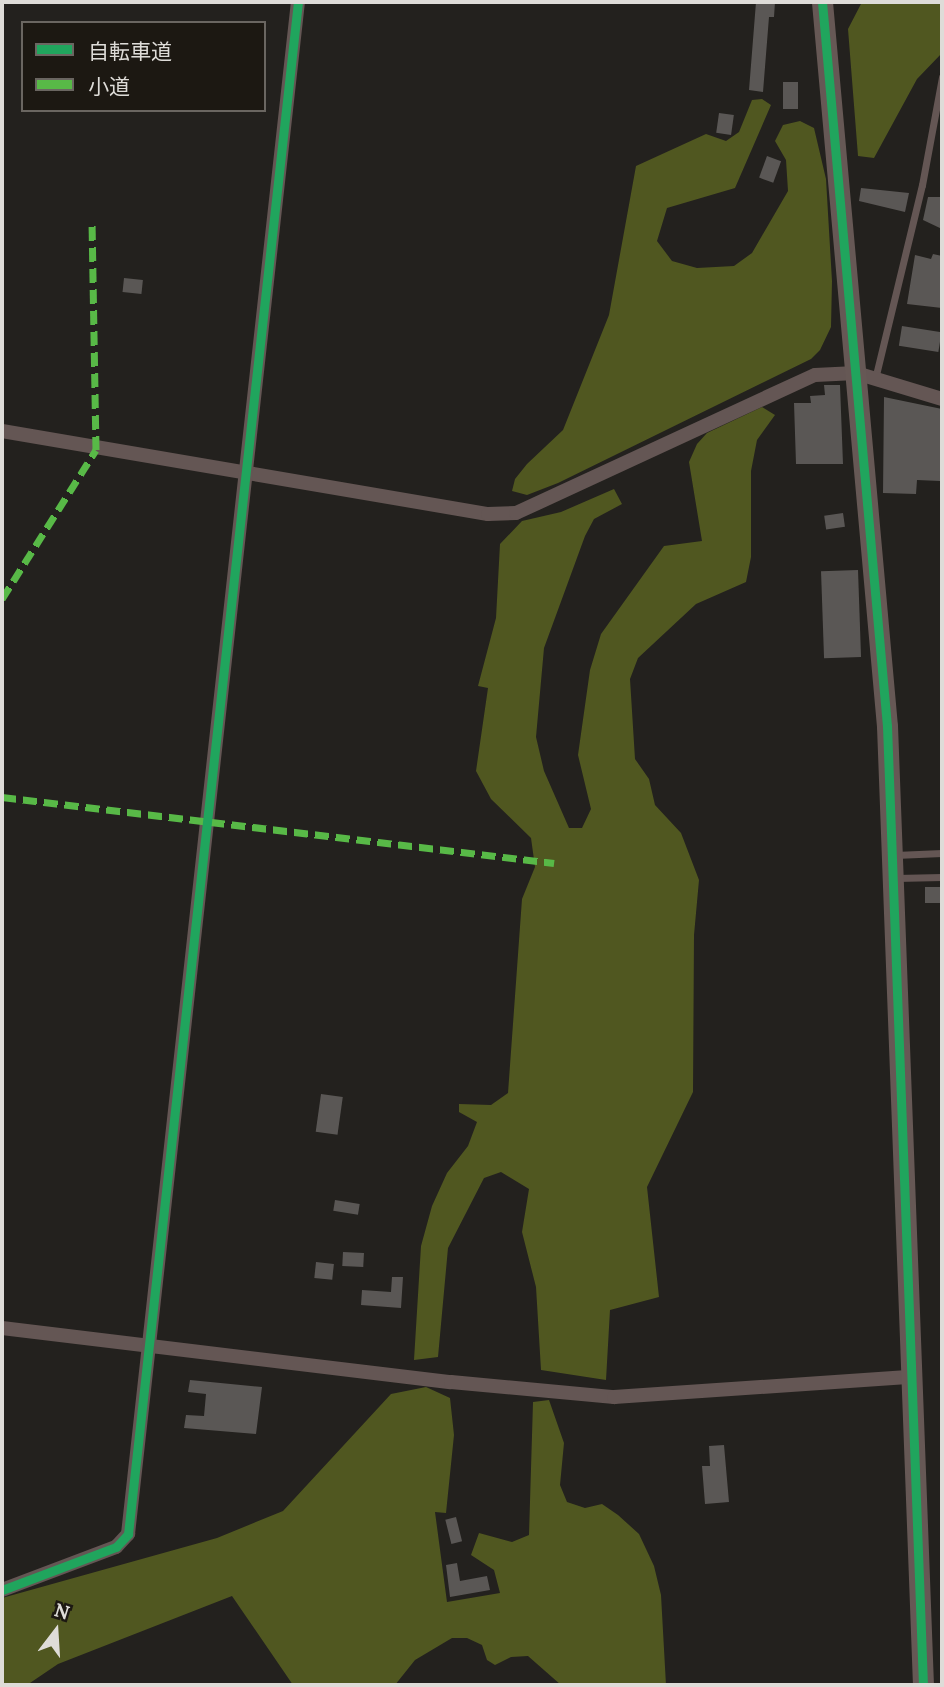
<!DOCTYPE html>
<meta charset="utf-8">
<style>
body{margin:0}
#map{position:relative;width:944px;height:1687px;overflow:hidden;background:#23211e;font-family:Lora,"Noto Sans JP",serif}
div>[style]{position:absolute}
.forest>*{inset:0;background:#505720}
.building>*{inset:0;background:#5a5755;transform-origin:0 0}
.lane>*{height:7px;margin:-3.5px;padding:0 3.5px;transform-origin:3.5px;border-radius:3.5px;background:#645654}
.street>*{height:14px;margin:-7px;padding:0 7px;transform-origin:7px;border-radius:7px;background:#645654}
.secondary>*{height:21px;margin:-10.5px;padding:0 10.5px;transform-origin:10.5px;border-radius:10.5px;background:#665855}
.quiet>*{height:7px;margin-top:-3.5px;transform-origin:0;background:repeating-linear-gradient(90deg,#58b947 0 14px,transparent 0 21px)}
.cycleway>*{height:9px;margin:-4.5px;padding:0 4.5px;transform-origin:4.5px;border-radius:4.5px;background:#20a55d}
span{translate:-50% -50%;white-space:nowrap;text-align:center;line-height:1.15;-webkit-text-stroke:7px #1c1812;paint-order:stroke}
.frame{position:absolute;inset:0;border:4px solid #dedcd8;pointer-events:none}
.legend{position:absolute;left:21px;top:21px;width:245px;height:91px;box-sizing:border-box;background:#1c1812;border:2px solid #6a6661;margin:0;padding:9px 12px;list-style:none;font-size:21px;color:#dedcd8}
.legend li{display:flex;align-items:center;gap:14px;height:35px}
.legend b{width:35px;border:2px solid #6a6661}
.north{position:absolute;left:21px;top:1596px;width:70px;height:70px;-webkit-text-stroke:5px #1c1812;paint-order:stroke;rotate:17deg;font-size:19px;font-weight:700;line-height:28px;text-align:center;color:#dedcd8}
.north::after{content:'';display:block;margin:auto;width:24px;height:32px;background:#dedcd8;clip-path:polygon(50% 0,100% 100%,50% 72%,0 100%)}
</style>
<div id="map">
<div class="forest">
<div style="clip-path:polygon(862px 2px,942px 2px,942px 53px,917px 79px,874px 158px,858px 156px,848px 29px)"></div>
<div style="clip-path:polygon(762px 99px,771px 105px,735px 188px,667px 208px,657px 241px,672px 261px,697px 268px,734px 266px,752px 253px,788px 191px,786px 160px,775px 141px,783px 125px,800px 121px,814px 128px,826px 179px,832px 281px,831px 327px,820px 350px,811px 359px,558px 483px,527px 495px,512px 491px,515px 479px,527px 464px,563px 430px,609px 315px,636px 166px,706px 134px,726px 141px,739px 132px,752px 100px)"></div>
<div style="clip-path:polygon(762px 407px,775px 415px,757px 440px,751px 471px,751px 557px,746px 582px,696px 604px,638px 658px,630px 679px,635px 759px,649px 779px,655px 805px,681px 833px,699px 880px,694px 935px,693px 1092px,647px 1187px,659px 1297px,610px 1310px,606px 1380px,541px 1370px,536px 1287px,522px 1232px,529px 1189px,501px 1172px,484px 1178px,448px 1248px,438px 1357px,414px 1360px,421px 1246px,432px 1206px,447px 1173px,468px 1146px,477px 1122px,459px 1112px,459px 1104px,491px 1105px,508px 1093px,522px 899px,535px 867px,531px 838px,491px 799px,476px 771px,488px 688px,478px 686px,496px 618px,500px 544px,522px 521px,561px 512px,614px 489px,622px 504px,594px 519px,585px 536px,544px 648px,536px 737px,544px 771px,569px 828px,582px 828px,591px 809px,578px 755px,590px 670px,601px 634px,664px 546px,702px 541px,689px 462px,697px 444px,707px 433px)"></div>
<div style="clip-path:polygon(426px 1387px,450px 1398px,454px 1435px,446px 1513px,435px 1512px,447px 1602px,500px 1593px,494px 1570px,471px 1555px,479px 1533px,512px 1542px,529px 1535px,533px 1402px,549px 1400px,564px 1443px,560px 1485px,567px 1502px,585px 1508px,602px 1504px,618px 1515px,639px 1534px,654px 1566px,661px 1595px,666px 1685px,561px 1685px,528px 1656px,511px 1657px,495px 1665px,487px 1660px,482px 1645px,467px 1638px,452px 1638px,415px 1660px,395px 1685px,293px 1685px,232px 1596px,58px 1664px,27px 1685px,2px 1685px,2px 1598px,217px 1538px,283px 1511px,391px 1394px)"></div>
</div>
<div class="building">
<div style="clip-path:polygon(756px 2px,775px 2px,774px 17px,769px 17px,763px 92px,749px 90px)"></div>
<div style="left:783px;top:82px;width:15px;height:27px"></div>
<div style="left:719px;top:113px;width:15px;height:20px;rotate:8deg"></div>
<div style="left:767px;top:156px;width:15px;height:23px;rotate:20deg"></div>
<div style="clip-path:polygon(861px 188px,909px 193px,905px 212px,859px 201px)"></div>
<div style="clip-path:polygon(928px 197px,942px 197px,942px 229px,923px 220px)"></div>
<div style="clip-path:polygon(933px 254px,942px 256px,942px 308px,907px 304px,915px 255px,931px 259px)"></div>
<div style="left:124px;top:278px;width:19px;height:14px;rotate:6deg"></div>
<div style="left:902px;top:326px;width:40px;height:20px;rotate:9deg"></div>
<div style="clip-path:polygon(824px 385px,840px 385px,843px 464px,796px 464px,794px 403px,811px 403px,810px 396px,825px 395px)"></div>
<div style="clip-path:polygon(884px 397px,942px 409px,940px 481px,917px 480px,916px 494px,883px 493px)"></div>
<div style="left:843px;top:513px;width:14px;height:19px;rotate:82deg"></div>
<div style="left:858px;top:570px;width:87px;height:37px;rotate:88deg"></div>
<div style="left:925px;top:887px;width:17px;height:16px"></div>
<div style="left:321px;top:1094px;width:22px;height:38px;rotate:8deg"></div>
<div style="left:335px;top:1200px;width:25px;height:11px;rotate:9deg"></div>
<div style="left:343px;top:1252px;width:21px;height:14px;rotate:3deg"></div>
<div style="left:316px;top:1262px;width:18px;height:16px;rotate:6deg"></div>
<div style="clip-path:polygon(392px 1277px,403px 1277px,401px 1308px,361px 1305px,362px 1290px,391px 1292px)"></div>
<div style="clip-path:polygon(190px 1380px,262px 1387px,256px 1434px,184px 1428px,186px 1415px,204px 1416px,206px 1394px,188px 1392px)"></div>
<div style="clip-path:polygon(724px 1445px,729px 1502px,705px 1504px,702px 1466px,710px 1466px,709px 1446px)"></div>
<div style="left:456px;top:1517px;width:25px;height:11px;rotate:76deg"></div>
<div style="clip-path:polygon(457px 1563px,460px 1581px,487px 1576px,490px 1590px,450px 1597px,446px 1565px)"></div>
</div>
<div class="lane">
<div style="left:875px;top:379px;width:200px;rotate:-76.4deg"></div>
<div style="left:922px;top:185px;width:110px;rotate:-79.5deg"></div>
<div style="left:895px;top:855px;width:47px;rotate:-2.4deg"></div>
<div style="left:896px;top:878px;width:46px;rotate:-1.2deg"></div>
</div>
<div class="street">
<div style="left:2px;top:431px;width:493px;rotate:9.7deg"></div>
<div style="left:488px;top:514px;width:28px;rotate:-2deg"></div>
<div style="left:516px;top:513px;width:329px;rotate:-24.8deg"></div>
<div style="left:815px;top:375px;width:41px;rotate:-2.8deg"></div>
<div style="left:856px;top:373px;width:90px;rotate:16.8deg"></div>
<div style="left:2px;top:1328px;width:452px;rotate:6.9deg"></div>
<div style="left:451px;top:1382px;width:164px;rotate:5.3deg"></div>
<div style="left:614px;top:1397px;width:298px;rotate:-3.9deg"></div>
<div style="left:2px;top:1590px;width:122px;rotate:-20.7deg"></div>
<div style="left:116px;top:1547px;width:18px;rotate:-47deg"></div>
<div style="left:128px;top:1534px;width:1541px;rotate:-83.67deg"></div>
</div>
<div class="secondary">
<div style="left:822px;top:2px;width:727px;rotate:84.87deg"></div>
<div style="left:887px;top:726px;width:960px;rotate:87.85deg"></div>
</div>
<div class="quiet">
<div style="left:2px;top:599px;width:176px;rotate:-57.8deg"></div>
<div style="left:96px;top:450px;width:226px;rotate:-91deg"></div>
<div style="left:2px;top:797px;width:556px;rotate:6.82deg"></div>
</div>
<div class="cycleway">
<div style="left:822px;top:2px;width:727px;rotate:84.87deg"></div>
<div style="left:887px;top:726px;width:960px;rotate:87.85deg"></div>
<div style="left:2px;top:1590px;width:122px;rotate:-20.7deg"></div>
<div style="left:116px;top:1547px;width:18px;rotate:-47deg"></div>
<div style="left:128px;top:1534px;width:1541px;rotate:-83.67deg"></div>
</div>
<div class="frame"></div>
<ul class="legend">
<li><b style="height:9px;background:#20a55d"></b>自転車道</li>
<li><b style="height:9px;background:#58b947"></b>小道</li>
</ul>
<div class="north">N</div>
</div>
